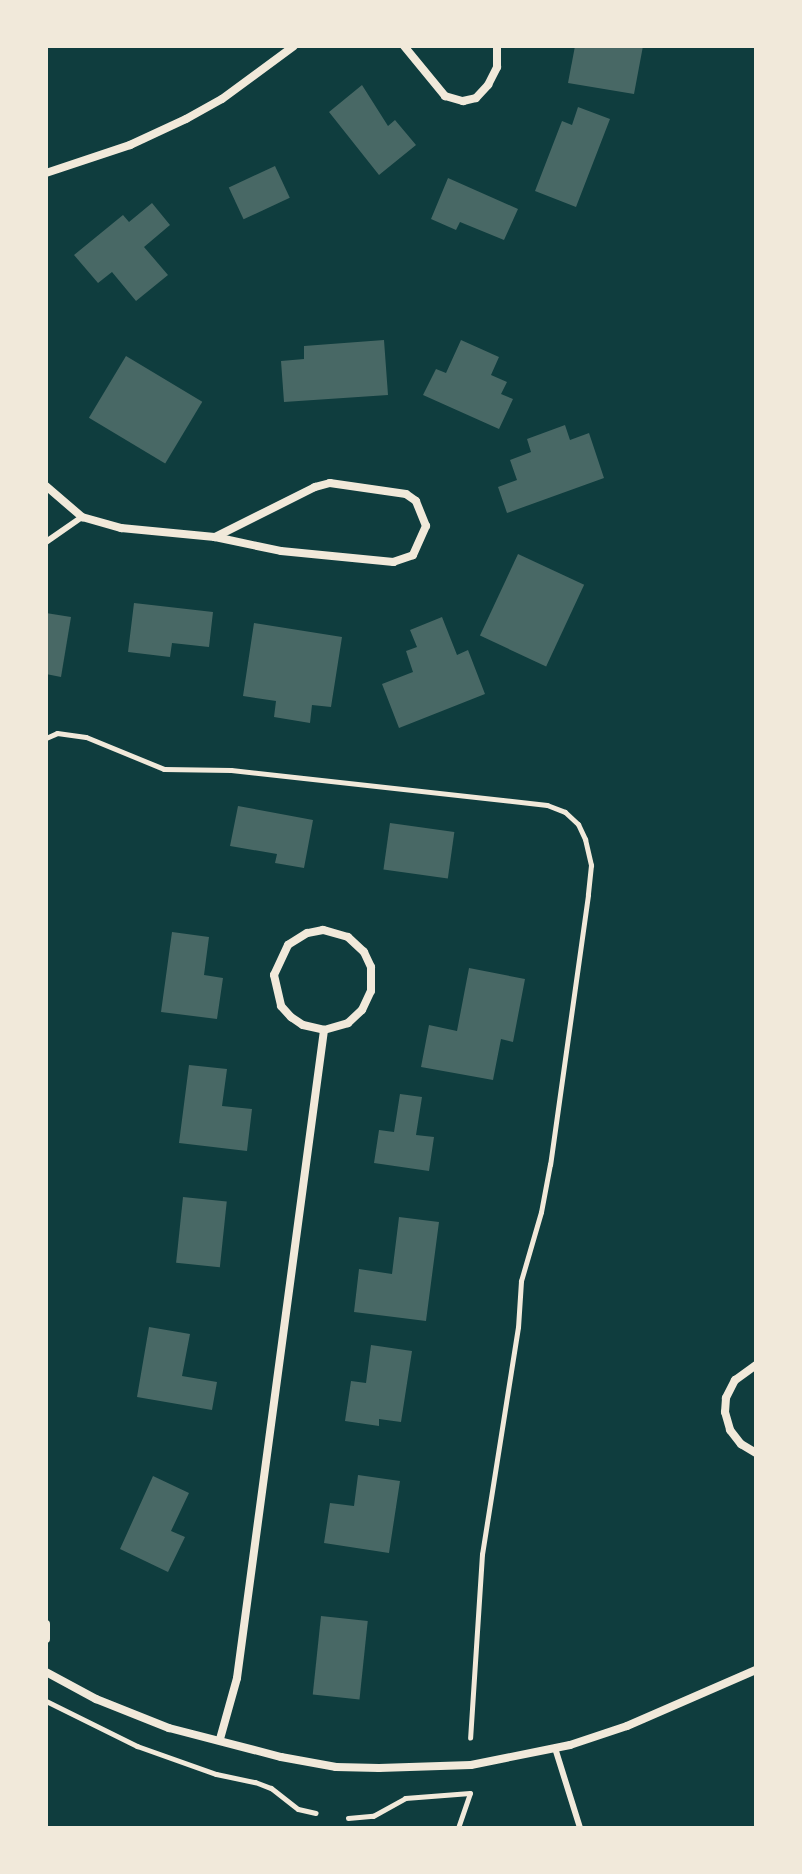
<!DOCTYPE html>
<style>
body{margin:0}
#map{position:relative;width:802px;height:1874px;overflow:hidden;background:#0f3d3e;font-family:Inter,sans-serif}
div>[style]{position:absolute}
.building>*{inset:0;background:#486865;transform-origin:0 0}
.path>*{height:5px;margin:-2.5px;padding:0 2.5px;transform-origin:2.5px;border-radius:2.5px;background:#f1e9da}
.service>*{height:6px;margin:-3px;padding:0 3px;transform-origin:3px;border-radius:3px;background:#f1e9da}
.minor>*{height:8px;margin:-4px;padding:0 4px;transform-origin:4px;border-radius:4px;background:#f1e9da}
span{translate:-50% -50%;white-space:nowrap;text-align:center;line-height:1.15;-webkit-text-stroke:6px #f1e9da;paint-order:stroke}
.frame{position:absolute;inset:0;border:48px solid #f1e9da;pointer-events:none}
</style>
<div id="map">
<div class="building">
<div style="clip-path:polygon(575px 46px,643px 46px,634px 94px,568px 83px)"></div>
<div style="clip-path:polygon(362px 85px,388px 126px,395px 120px,416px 145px,379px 175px,329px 112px)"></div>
<div style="clip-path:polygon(578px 107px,610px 119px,576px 207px,535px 191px,562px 121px,572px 125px)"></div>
<div style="left:275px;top:166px;width:35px;height:51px;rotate:65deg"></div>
<div style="clip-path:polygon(448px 178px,518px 209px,504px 240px,460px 222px,456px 230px,431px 219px)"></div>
<div style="clip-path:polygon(152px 203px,170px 225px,144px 247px,168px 275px,136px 301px,112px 272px,98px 283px,74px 255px,123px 215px,129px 222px)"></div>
<div style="clip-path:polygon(384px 340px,388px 395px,284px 402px,281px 361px,304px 359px,304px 346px)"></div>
<div style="clip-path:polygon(461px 340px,499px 357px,491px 375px,507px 382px,501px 394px,513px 399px,499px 429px,423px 395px,436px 369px,446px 373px)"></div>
<div style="left:126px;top:356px;width:89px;height:72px;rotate:31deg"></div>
<div style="clip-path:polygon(565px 425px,570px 440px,589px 433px,604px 478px,507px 513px,498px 487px,517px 480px,510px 460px,531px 452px,527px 439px)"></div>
<div style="left:518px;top:554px;width:73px;height:90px;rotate:25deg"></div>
<div style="clip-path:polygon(134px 603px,213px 612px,209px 647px,172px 643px,170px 657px,128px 652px)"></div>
<div style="clip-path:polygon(46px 613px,71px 617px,61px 677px,46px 674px)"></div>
<div style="clip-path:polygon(442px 617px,457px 655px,468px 650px,485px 694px,399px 728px,382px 684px,413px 672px,406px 651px,417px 647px,410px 630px)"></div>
<div style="clip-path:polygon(254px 623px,342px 637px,331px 707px,312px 705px,310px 723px,274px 717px,276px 701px,243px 696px)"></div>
<div style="clip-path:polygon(238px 806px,313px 820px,304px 868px,275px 863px,277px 854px,230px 846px)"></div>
<div style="left:390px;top:823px;width:65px;height:47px;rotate:8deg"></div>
<div style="clip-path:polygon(172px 932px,209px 937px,204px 975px,223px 978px,217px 1019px,161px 1012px)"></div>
<div style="clip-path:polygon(469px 968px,525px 979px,513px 1042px,501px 1039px,493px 1080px,421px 1067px,429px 1025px,457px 1031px)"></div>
<div style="clip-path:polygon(189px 1065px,227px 1069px,222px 1106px,252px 1109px,247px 1151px,179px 1143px)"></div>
<div style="clip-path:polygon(400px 1094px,422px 1097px,416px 1135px,434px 1137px,429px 1171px,374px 1163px,379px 1130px,394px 1132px)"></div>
<div style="left:183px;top:1197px;width:44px;height:66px;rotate:6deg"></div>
<div style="clip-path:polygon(399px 1217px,439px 1222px,426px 1321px,354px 1312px,359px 1269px,392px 1274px)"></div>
<div style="clip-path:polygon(149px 1327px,190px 1334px,182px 1376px,217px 1382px,212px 1410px,137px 1397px)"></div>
<div style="clip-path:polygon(371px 1345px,412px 1351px,401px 1422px,379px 1419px,379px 1426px,345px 1421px,351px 1381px,366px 1383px)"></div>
<div style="clip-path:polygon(358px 1475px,400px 1481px,389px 1553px,324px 1543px,330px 1503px,354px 1506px)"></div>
<div style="clip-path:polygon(153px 1476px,189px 1493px,171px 1531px,185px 1537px,168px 1572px,120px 1549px)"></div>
<div style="left:321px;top:1616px;width:47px;height:79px;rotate:6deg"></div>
</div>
<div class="path">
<div style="left:46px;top:738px;width:12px;rotate:-24deg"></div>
<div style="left:57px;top:733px;width:29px;rotate:8deg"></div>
<div style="left:86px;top:737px;width:84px;rotate:22.3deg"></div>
<div style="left:164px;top:769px;width:67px;rotate:0.9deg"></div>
<div style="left:231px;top:770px;width:318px;rotate:6.3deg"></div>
<div style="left:547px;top:805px;width:19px;rotate:21deg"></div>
<div style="left:565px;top:812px;width:18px;rotate:43deg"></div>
<div style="left:578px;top:824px;width:17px;rotate:65deg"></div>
<div style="left:585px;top:839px;width:27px;rotate:77deg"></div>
<div style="left:591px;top:865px;width:30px;rotate:96deg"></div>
<div style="left:588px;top:895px;width:272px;rotate:98deg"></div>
<div style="left:550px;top:1164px;width:49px;rotate:100.6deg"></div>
<div style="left:541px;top:1212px;width:72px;rotate:106.2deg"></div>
<div style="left:521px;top:1281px;width:46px;rotate:93.7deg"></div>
<div style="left:518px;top:1327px;width:230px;rotate:99deg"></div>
<div style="left:482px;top:1554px;width:184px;rotate:93.7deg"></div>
<div style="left:46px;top:1701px;width:102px;rotate:26.3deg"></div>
<div style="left:137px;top:1746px;width:84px;rotate:19.5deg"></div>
<div style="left:216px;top:1774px;width:40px;rotate:12deg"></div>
<div style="left:255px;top:1782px;width:17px;rotate:21deg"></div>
<div style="left:271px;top:1788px;width:34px;rotate:38deg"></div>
<div style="left:298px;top:1809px;width:18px;rotate:13deg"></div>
<div style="left:348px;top:1818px;width:25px;rotate:-5deg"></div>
<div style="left:373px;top:1816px;width:37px;rotate:-29deg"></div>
<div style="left:405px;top:1798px;width:65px;rotate:-4.4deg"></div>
<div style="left:470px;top:1793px;width:37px;rotate:109deg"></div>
</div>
<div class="service">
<div style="left:46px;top:542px;width:44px;rotate:-34.8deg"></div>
<div style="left:555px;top:1748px;width:84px;rotate:72.6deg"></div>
</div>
<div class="minor">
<div style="left:404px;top:46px;width:65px;rotate:50.6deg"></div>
<div style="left:445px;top:96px;width:19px;rotate:16deg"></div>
<div style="left:463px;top:101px;width:13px;rotate:-13deg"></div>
<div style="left:476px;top:98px;width:18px;rotate:-47deg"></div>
<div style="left:488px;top:85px;width:20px;rotate:-63deg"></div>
<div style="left:497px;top:67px;width:21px;rotate:-90deg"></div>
<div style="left:46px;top:173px;width:89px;rotate:-18.4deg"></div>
<div style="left:130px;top:145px;width:62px;rotate:-24.9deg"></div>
<div style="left:186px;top:119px;width:41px;rotate:-29.1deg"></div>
<div style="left:222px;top:99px;width:89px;rotate:-36.4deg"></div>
<div style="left:46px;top:486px;width:48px;rotate:40.7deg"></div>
<div style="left:82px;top:517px;width:41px;rotate:15.8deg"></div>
<div style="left:121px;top:528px;width:94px;rotate:5.5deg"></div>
<div style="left:215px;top:537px;width:67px;rotate:12deg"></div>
<div style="left:281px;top:551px;width:113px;rotate:5.6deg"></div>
<div style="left:393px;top:562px;width:21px;rotate:-19deg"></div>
<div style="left:413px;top:555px;width:32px;rotate:-66deg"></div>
<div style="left:426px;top:526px;width:27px;rotate:-112deg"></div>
<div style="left:416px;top:501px;width:12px;rotate:-145deg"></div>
<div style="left:406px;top:494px;width:77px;rotate:-171.8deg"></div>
<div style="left:330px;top:483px;width:16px;rotate:165deg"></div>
<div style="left:315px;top:487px;width:112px;rotate:153.4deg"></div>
<div style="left:756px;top:1365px;width:26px;rotate:144deg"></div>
<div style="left:735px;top:1380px;width:20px;rotate:117deg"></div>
<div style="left:726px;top:1398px;width:14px;rotate:94deg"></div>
<div style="left:725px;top:1412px;width:19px;rotate:74deg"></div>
<div style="left:730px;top:1430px;width:18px;rotate:52deg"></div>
<div style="left:741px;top:1444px;width:17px;rotate:31deg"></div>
<div style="left:46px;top:1624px;width:15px;rotate:90deg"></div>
<div style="left:46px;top:1672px;width:57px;rotate:28.4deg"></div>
<div style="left:96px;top:1699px;width:79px;rotate:21.7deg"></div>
<div style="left:169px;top:1728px;width:116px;rotate:14.5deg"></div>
<div style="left:281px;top:1757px;width:56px;rotate:10.3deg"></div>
<div style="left:336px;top:1767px;width:43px;rotate:1.3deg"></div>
<div style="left:379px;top:1768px;width:92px;rotate:-1.9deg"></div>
<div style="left:471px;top:1765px;width:101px;rotate:-11.4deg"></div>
<div style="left:570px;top:1745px;width:60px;rotate:-18.4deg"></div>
<div style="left:627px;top:1726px;width:141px;rotate:-23.5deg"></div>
<div style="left:220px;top:1739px;width:63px;rotate:-74.4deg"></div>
<div style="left:237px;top:1678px;width:654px;rotate:-82.35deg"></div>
<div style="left:324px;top:1030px;width:25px;rotate:-16deg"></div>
<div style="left:348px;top:1023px;width:19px;rotate:-43deg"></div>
<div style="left:362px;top:1010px;width:21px;rotate:-65deg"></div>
<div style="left:371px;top:991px;width:24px;rotate:-90deg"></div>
<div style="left:371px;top:967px;width:17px;rotate:-115deg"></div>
<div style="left:364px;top:952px;width:22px;rotate:-137deg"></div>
<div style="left:348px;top:937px;width:26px;rotate:-164deg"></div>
<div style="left:323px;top:930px;width:16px;rotate:169deg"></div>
<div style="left:307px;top:933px;width:22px;rotate:148deg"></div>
<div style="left:288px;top:945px;width:33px;rotate:115deg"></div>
<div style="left:274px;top:975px;width:32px;rotate:77deg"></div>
<div style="left:281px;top:1006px;width:15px;rotate:48deg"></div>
<div style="left:291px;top:1017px;width:14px;rotate:34deg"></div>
<div style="left:303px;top:1025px;width:22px;rotate:13deg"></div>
</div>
<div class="frame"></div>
</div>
